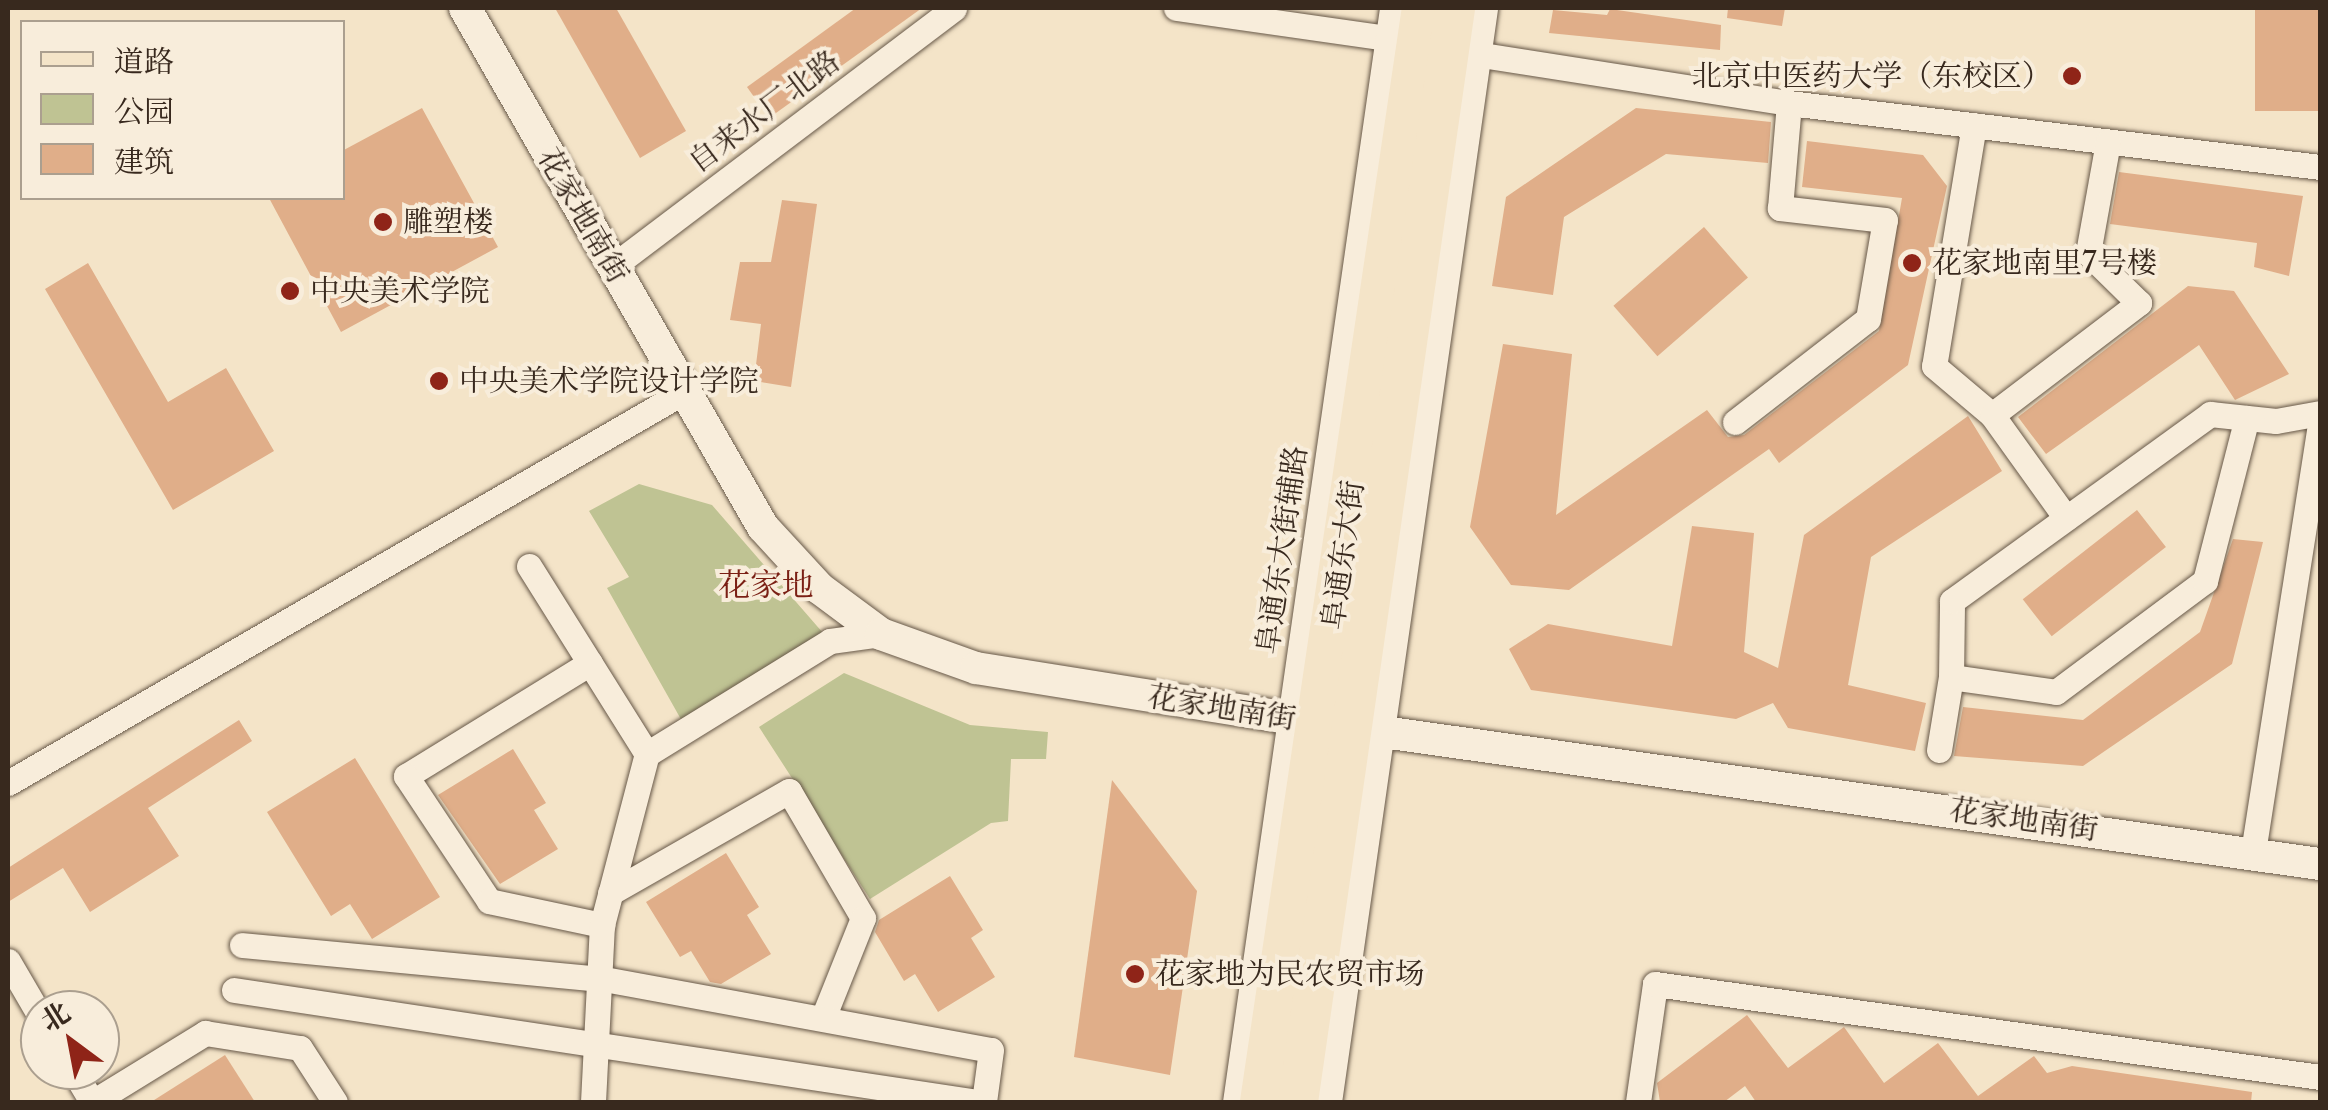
<!DOCTYPE html>
<meta charset="utf-8">
<style>
body{margin:0}
#map{position:relative;width:2328px;height:1110px;overflow:hidden;background:#f4e4c8;font-family:"Libre Caslon Text","Noto Serif SC",serif}
div>[style]{position:absolute}
.green>*{inset:0;background:#bfc393}
.building>*{inset:0;background:#e0ae89;transform-origin:0 0}
.roads{filter:drop-shadow(0 0 2px #675848) drop-shadow(0 0 2px #675848)}
.minor>*{height:25px;margin:-12.5px;padding:0 12.5px;transform-origin:12.5px;border-radius:12.5px;background:#f8eddb}
.tertiary>*{height:32px;margin:-16px;padding:0 16px;transform-origin:16px;border-radius:16px;background:#f8eddb}
.primary>*{height:40px;margin:-20px;padding:0 20px;transform-origin:20px;border-radius:20px;background:#f4e4c8}
.dots>*{width:28px;height:28px;translate:-50% -50%;box-sizing:border-box;border:5px solid #f8eddb;border-radius:50%}
span{translate:-50% -50%;white-space:nowrap;text-align:center;line-height:1.15;-webkit-text-stroke:8px #f8eddb;paint-order:stroke}
.poi-label{font-size:30px;color:#38291e}
.right{translate:-100% -50%;text-align:right}
.left{translate:0 -50%;text-align:left}
.street-label{font-size:30px;color:#38291e}
.neighbourhood-label{font-size:32px;color:#7a1f14}
.frame{position:absolute;inset:0;border:10px solid #38291e;pointer-events:none}
.legend{position:absolute;left:20px;top:20px;width:325px;height:180px;box-sizing:border-box;background:#f8eddb;border:2px solid #ab9f8f;margin:0;padding:12px 18px;list-style:none;font-size:30px;color:#38291e}
.legend li{display:flex;align-items:center;gap:20px;height:50px}
.legend b{width:50px;border:2px solid #ab9f8f}
.north{position:absolute;left:20px;top:990px;width:100px;height:100px;box-sizing:border-box;background:#f8eddb;border:2px solid #ab9f8f;border-radius:50%;rotate:328deg;font-size:28px;font-weight:700;line-height:40px;text-align:center;color:#38291e}
.north::after{content:'';display:block;margin:auto;width:35px;height:45px;background:#8f2418;clip-path:polygon(50% 0,100% 100%,50% 72%,0 100%)}
</style>
<div id="map">
<div class="green">
<div style="clip-path:polygon(639px 484px,712px 505px,830px 641px,687px 730px,607px 588px,629px 577px,589px 511px)"></div>
<div style="clip-path:polygon(844px 673px,970px 725px,1048px 732px,1046px 759px,1011px 759px,1008px 821px,991px 823px,870px 899px,759px 727px)"></div>
</div>
<div class="building">
<div style="clip-path:polygon(555px 8px,616px 8px,686px 131px,640px 158px)"></div>
<div style="clip-path:polygon(856px 8px,922px 8px,769px 118px,747px 87px)"></div>
<div style="clip-path:polygon(1728px 8px,1785px 8px,1782px 26px,1727px 18px)"></div>
<div style="left:2255px;top:8px;width:63px;height:103px"></div>
<div style="clip-path:polygon(1610px 9px,1721px 25px,1720px 50px,1549px 33px,1553px 10px,1607px 15px)"></div>
<div style="clip-path:polygon(422px 108px,498px 247px,341px 332px,269px 198px,342px 198px,342px 151px)"></div>
<div style="clip-path:polygon(1636px 108px,1771px 122px,1768px 163px,1666px 154px,1564px 217px,1553px 295px,1492px 286px,1506px 197px)"></div>
<div style="clip-path:polygon(1807px 141px,1923px 155px,1947px 186px,1908px 365px,1779px 463px,1769px 449px,1569px 590px,1511px 585px,1470px 527px,1503px 344px,1572px 354px,1556px 515px,1707px 410px,1728px 437px,1744px 435px,1879px 331px,1902px 198px,1802px 187px)"></div>
<div style="clip-path:polygon(2119px 172px,2303px 196px,2289px 276px,2254px 267px,2257px 243px,2110px 224px)"></div>
<div style="clip-path:polygon(782px 200px,817px 204px,791px 387px,754px 381px,761px 324px,730px 320px,740px 262px,771px 262px)"></div>
<div style="left:1704px;top:227px;width:67px;height:120px;rotate:49deg"></div>
<div style="clip-path:polygon(88px 263px,168px 402px,226px 368px,274px 451px,173px 510px,45px 289px)"></div>
<div style="clip-path:polygon(2188px 286px,2234px 291px,2289px 374px,2235px 400px,2199px 345px,2046px 454px,2018px 417px)"></div>
<div style="clip-path:polygon(1968px 416px,2002px 471px,1871px 557px,1848px 685px,1926px 703px,1915px 751px,1788px 728px,1773px 703px,1736px 719px,1531px 690px,1509px 649px,1548px 624px,1672px 646px,1692px 526px,1754px 533px,1744px 652px,1778px 668px,1804px 535px)"></div>
<div style="left:2137px;top:510px;width:47px;height:145px;rotate:52deg"></div>
<div style="clip-path:polygon(2233px 539px,2263px 542px,2232px 664px,2083px 766px,1954px 756px,1963px 707px,2083px 720px,2200px 632px)"></div>
<div style="clip-path:polygon(239px 720px,252px 741px,148px 808px,179px 856px,90px 912px,63px 868px,8px 902px,8px 868px)"></div>
<div style="clip-path:polygon(513px 749px,546px 803px,534px 810px,558px 849px,500px 884px,438px 795px)"></div>
<div style="clip-path:polygon(355px 758px,440px 897px,372px 939px,350px 904px,331px 916px,267px 812px)"></div>
<div style="clip-path:polygon(1112px 780px,1197px 891px,1170px 1075px,1074px 1057px)"></div>
<div style="clip-path:polygon(726px 853px,759px 907px,747px 915px,771px 954px,721px 984px,710px 982px,691px 951px,680px 957px,646px 902px)"></div>
<div style="clip-path:polygon(950px 876px,983px 930px,971px 938px,995px 977px,938px 1012px,915px 974px,904px 981px,875px 932px,879px 920px)"></div>
<div style="clip-path:polygon(1747px 1015px,1788px 1068px,1844px 1027px,1884px 1083px,1938px 1043px,1978px 1096px,2034px 1056px,2047px 1073px,2072px 1066px,2252px 1092px,2251px 1102px,1756px 1102px,1745px 1086px,1724px 1102px,1660px 1102px,1657px 1083px)"></div>
<div style="clip-path:polygon(225px 1055px,255px 1102px,151px 1102px)"></div>
</div>
<div class="roads">
<div class="minor">
<div style="left:1176px;top:8px;width:228px;rotate:8.1deg"></div>
<div style="left:1463px;top:52px;width:330px;rotate:8.9deg"></div>
<div style="left:1789px;top:103px;width:535px;rotate:6.87deg"></div>
<div style="left:1974px;top:125px;width:244px;rotate:99.4deg"></div>
<div style="left:1934px;top:366px;width:76px;rotate:40.2deg"></div>
<div style="left:1992px;top:415px;width:127px;rotate:54.3deg"></div>
<div style="left:612px;top:267px;width:429px;rotate:-37.1deg"></div>
<div style="left:1992px;top:415px;width:185px;rotate:-37.3deg"></div>
<div style="left:2139px;top:303px;width:71px;rotate:-135.6deg"></div>
<div style="left:2088px;top:253px;width:113px;rotate:-79.8deg"></div>
<div style="left:1735px;top:422px;width:168px;rotate:-37.8deg"></div>
<div style="left:1868px;top:319px;width:100px;rotate:-80.3deg"></div>
<div style="left:1885px;top:220px;width:106px;rotate:-173.5deg"></div>
<div style="left:1780px;top:208px;width:105px;rotate:-85.1deg"></div>
<div style="left:529px;top:566px;width:222px;rotate:57.9deg"></div>
<div style="left:590px;top:663px;width:216px;rotate:148.4deg"></div>
<div style="left:406px;top:776px;width:150px;rotate:56.4deg"></div>
<div style="left:489px;top:901px;width:116px;rotate:12deg"></div>
<div style="left:1951px;top:677px;width:106px;rotate:8.1deg"></div>
<div style="left:2056px;top:692px;width:186px;rotate:-36.7deg"></div>
<div style="left:2205px;top:581px;width:168px;rotate:-75.6deg"></div>
<div style="left:1939px;top:750px;width:74px;rotate:-80.7deg"></div>
<div style="left:1951px;top:677px;width:76px;rotate:-89.2deg"></div>
<div style="left:1952px;top:601px;width:319px;rotate:-35.9deg"></div>
<div style="left:2210px;top:414px;width:66px;rotate:6.1deg"></div>
<div style="left:2276px;top:421px;width:45px;rotate:-10.3deg"></div>
<div style="left:8px;top:783px;width:779px;rotate:-30.06deg"></div>
<div style="left:2253px;top:852px;width:431px;rotate:-81.1deg"></div>
<div style="left:610px;top:893px;width:206px;rotate:-29.7deg"></div>
<div style="left:789px;top:791px;width:147px;rotate:59.8deg"></div>
<div style="left:863px;top:918px;width:108px;rotate:111.8deg"></div>
<div style="left:242px;top:945px;width:364px;rotate:5.4deg"></div>
<div style="left:604px;top:979px;width:393px;rotate:10.4deg"></div>
<div style="left:991px;top:1050px;width:52px;rotate:97.7deg"></div>
<div style="left:8px;top:961px;width:64px;rotate:59.8deg"></div>
<div style="left:234px;top:990px;width:751px;rotate:8.57deg"></div>
<div style="left:73px;top:1070px;width:37px;rotate:59deg"></div>
<div style="left:93px;top:1102px;width:132px;rotate:-31.6deg"></div>
<div style="left:205px;top:1033px;width:96px;rotate:9deg"></div>
<div style="left:300px;top:1048px;width:64px;rotate:57.1deg"></div>
<div style="left:593px;top:1102px;width:177px;rotate:-87.1deg"></div>
<div style="left:602px;top:925px;width:177px;rotate:-75.3deg"></div>
<div style="left:647px;top:754px;width:215px;rotate:-31.7deg"></div>
<div style="left:830px;top:641px;width:51px;rotate:-7.8deg"></div>
<div style="left:1235px;top:1102px;width:1105px;rotate:-81.83deg"></div>
<div style="left:1329px;top:1102px;width:1105px;rotate:-81.88deg"></div>
<div style="left:1638px;top:1102px;width:119px;rotate:-81.8deg"></div>
<div style="left:1655px;top:984px;width:671px;rotate:7.96deg"></div>
</div>
<div class="tertiary">
<div style="left:465px;top:8px;width:598px;rotate:60.14deg"></div>
<div style="left:763px;top:527px;width:83px;rotate:47.4deg"></div>
<div style="left:819px;top:588px;width:77px;rotate:36.6deg"></div>
<div style="left:881px;top:634px;width:101px;rotate:19.7deg"></div>
<div style="left:976px;top:668px;width:347px;rotate:9.1deg"></div>
<div style="left:1319px;top:723px;width:1011px;rotate:8.02deg"></div>
</div>
<div class="primary">
<div style="left:1260px;top:1102px;width:1106px;rotate:-81.58deg"></div>
<div style="left:1298px;top:1102px;width:1105px;rotate:-81.83deg"></div>
</div>
</div>
<div class="dots">
<div style="left:2072px;top:76px;background:#8f2418"></div>
<div style="left:383px;top:222px;background:#8f2418"></div>
<div style="left:1912px;top:263px;background:#8f2418"></div>
<div style="left:290px;top:291px;background:#8f2418"></div>
<div style="left:439px;top:381px;background:#8f2418"></div>
<div style="left:1135px;top:974px;background:#8f2418"></div>
</div>
<div class="poi-label">
<span class="right" style="left:2052px;top:76px">北京中医药大学（东校区）</span>
<span class="left" style="left:403px;top:222px">雕塑楼</span>
<span class="left" style="left:1932px;top:263px">花家地南里7号楼</span>
<span class="left" style="left:310px;top:291px">中央美术学院</span>
<span class="left" style="left:459px;top:381px">中央美术学院设计学院</span>
<span class="left" style="left:1155px;top:974px">花家地为民农贸市场</span>
</div>
<div class="street-label">
<span style="left:764px;top:112px;rotate:-37deg">自来水厂北路</span>
<span style="left:583px;top:216px;rotate:60deg">花家地南街</span>
<span style="left:1282px;top:550px;rotate:-82deg">阜通东大街辅路</span>
<span style="left:1343px;top:555px;rotate:-82deg">阜通东大街</span>
<span style="left:1222px;top:708px;rotate:9deg">花家地南街</span>
<span style="left:2024px;top:820px;rotate:8deg">花家地南街</span>
</div>
<div class="neighbourhood-label">
<span style="left:766px;top:585px">花家地</span>
</div>
<div class="frame"></div>
<ul class="legend">
<li><b style="height:12px;background:#f4e4c8"></b>道路</li>
<li><b style="height:28px;background:#bfc393"></b>公园</li>
<li><b style="height:28px;background:#e0ae89"></b>建筑</li>
</ul>
<div class="north">北</div>
</div>
